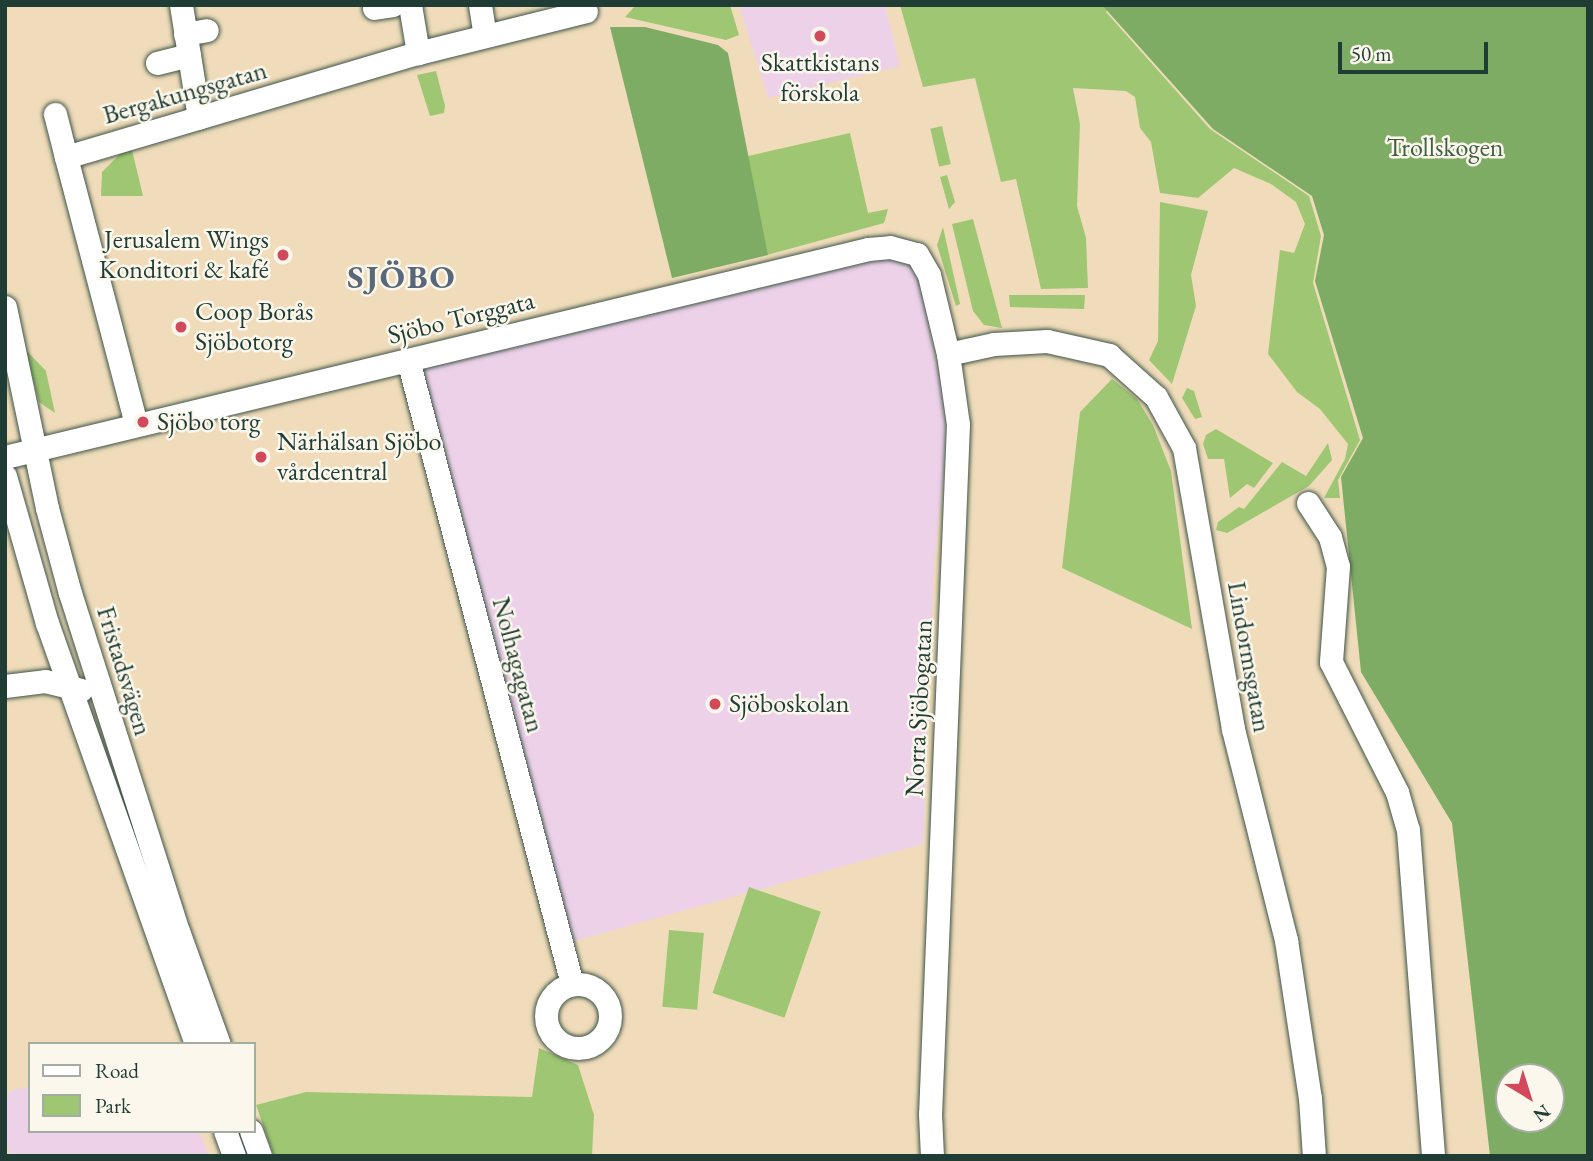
<!DOCTYPE html>
<meta charset="utf-8">
<style>
body{margin:0}
#map{position:relative;width:1593px;height:1161px;overflow:hidden;background:#f0dcba;font-family:"EB Garamond",serif}
div>[style]{position:absolute}
.built>*{inset:0;background:#edd1e9}
.green>*{inset:0;background:#9fc773;transform-origin:0 0}
.forest>*{inset:0;background:#7fac65}
.roads{filter:drop-shadow(0 0 2px #3e5548) drop-shadow(0 0 2px #3e5548)}
.minor>*{height:23px;margin:-11.5px;padding:0 11.5px;transform-origin:11.5px;border-radius:11.5px;background:#fff}
.minor>.ring{margin:-11.5px;padding:0;box-sizing:content-box;background:none;border:23px solid #fff;border-radius:50%}
.dots>*{width:19px;height:19px;translate:-50% -50%;box-sizing:border-box;border:4px solid #fbf7ec;border-radius:50%}
span{translate:-50% -50%;white-space:nowrap;text-align:center;line-height:1.15;-webkit-text-stroke:5px #fbf7ec;paint-order:stroke}
.poi-label{font-size:26px;color:#1f3d34}
.right{translate:-100% -50%;text-align:right}
.left{translate:0 -50%;text-align:left}
.street-label{font-size:26px;color:#1f3d34}
.park-label{font-size:26px;color:#3f6044}
.district-label{font-size:33px;color:#586878;font-weight:700;letter-spacing:2px}
.frame{position:absolute;inset:0;border:7px solid #1f3d34;pointer-events:none}
.legend{position:absolute;left:28px;top:1042px;width:228px;height:91px;box-sizing:border-box;background:#fbf7ec;border:2px solid #a3ada2;margin:0;padding:9px 12px;list-style:none;font-size:21px;color:#1f3d34}
.legend li{display:flex;align-items:center;gap:14px;height:35px}
.legend b{width:35px;border:2px solid #a3ada2}
.north{position:absolute;left:1495px;top:1063px;width:70px;height:70px;box-sizing:border-box;background:#fbf7ec;border:2px solid #a3ada2;border-radius:50%;rotate:142deg;font-size:19px;font-weight:700;line-height:28px;text-align:center;color:#1f3d34}
.north::after{content:'';display:block;margin:auto;width:24px;height:32px;background:#d1495b;clip-path:polygon(50% 0,100% 100%,50% 72%,0 100%)}
.scale{position:absolute;left:1338px;top:42px;width:150px;height:32px;box-sizing:border-box;border:4px solid #1f3d34;border-top:0;padding-left:9px;font-size:21px;line-height:24px;white-space:nowrap;color:#1f3d34;-webkit-text-stroke:5px #fbf7ec;paint-order:stroke}
</style>
<div id="map">
<div class="built">
<div style="clip-path:polygon(739px 5px,885px 5px,900px 66px,768px 98px)"></div>
<div style="clip-path:polygon(885px 255px,917px 268px,949px 425px,934px 563px,923px 844px,564px 944px,412px 366px)"></div>
<div style="clip-path:polygon(30px 1087px,30px 1131px,199px 1131px,209px 1156px,11px 1156px,5px 1137px,5px 1098px,12px 1090px)"></div>
</div>
<div class="green">
<div style="clip-path:polygon(636px 5px,730px 5px,739px 35px,726px 40px,625px 17px)"></div>
<div style="clip-path:polygon(900px 5px,1109px 5px,1106px 12px,1210px 129px,1309px 196px,1321px 236px,1313px 283px,1360px 440px,1338px 480px,1340px 498px,1324px 498px,1345px 459px,1348px 444px,1320px 409px,1297px 392px,1268px 354px,1280px 250px,1294px 253px,1305px 224px,1296px 202px,1271px 184px,1234px 168px,1198px 198px,1160px 193px,1151px 142px,1140px 128px,1135px 97px,1126px 91px,1073px 88px,1080px 124px,1077px 206px,1086px 238px,1088px 288px,1041px 289px,1016px 179px,1001px 182px,975px 78px,923px 87px)"></div>
<div style="clip-path:polygon(436px 71px,445px 106px,444px 113px,430px 116px,417px 75px)"></div>
<div style="left:942px;top:126px;width:39px;height:12px;rotate:77deg"></div>
<div style="clip-path:polygon(850px 133px,868px 213px,888px 209px,884px 223px,767px 255px,748px 156px)"></div>
<div style="clip-path:polygon(132px 150px,143px 196px,101px 196px,102px 172px,120px 154px)"></div>
<div style="clip-path:polygon(947px 175px,955px 202px,949px 209px,940px 177px)"></div>
<div style="clip-path:polygon(1160px 202px,1208px 211px,1191px 275px,1196px 306px,1172px 384px,1149px 360px,1158px 341px)"></div>
<div style="clip-path:polygon(973px 219px,1002px 328px,984px 325px,973px 311px,952px 224px)"></div>
<div style="clip-path:polygon(943px 227px,960px 304px,956px 306px,937px 245px)"></div>
<div style="clip-path:polygon(1009px 295px,1085px 295px,1084px 309px,1010px 307px)"></div>
<div style="clip-path:polygon(26px 350px,46px 371px,55px 413px,39px 402px)"></div>
<div style="clip-path:polygon(1112px 379px,1137px 399px,1153px 425px,1171px 471px,1192px 629px,1062px 568px,1080px 412px)"></div>
<div style="clip-path:polygon(1187px 388px,1194px 391px,1202px 417px,1195px 419px,1182px 398px)"></div>
<div style="clip-path:polygon(1216px 429px,1273px 463px,1254px 488px,1247px 484px,1230px 498px,1224px 459px,1208px 459px,1203px 444px,1206px 435px)"></div>
<div style="clip-path:polygon(1328px 443px,1332px 460px,1309px 486px,1227px 533px,1216px 530px,1218px 522px,1239px 507px,1244px 509px,1282px 462px,1306px 476px)"></div>
<div style="left:749px;top:887px;width:76px;height:112px;rotate:19deg"></div>
<div style="left:669px;top:930px;width:35px;height:77px;rotate:5deg"></div>
<div style="clip-path:polygon(539px 1048px,578px 1065px,594px 1115px,592px 1156px,274px 1156px,256px 1105px,306px 1092px,532px 1097px)"></div>
</div>
<div class="forest">
<div style="clip-path:polygon(evenodd,1102px 5px,1588px 5px,1588px 1156px,1490px 1156px,1452px 823px,1361px 672px,1341px 477px,1363px 438px,1315px 281px,1324px 235px,1312px 196px,1213px 129px,1102px 5px,1509px 1077px,1551px 1077px,1551px 1119px,1509px 1119px,1509px 1077px)"></div>
<div style="clip-path:polygon(610px 27px,645px 27px,718px 45px,728px 53px,768px 255px,672px 278px)"></div>
</div>
<div class="roads">
<div class="minor">
<div style="left:181px;top:5px;width:114px;rotate:80.9deg"></div>
<div style="left:410px;top:5px;width:49px;rotate:80.5deg"></div>
<div style="left:480px;top:5px;width:31px;rotate:81deg"></div>
<div style="left:374px;top:8px;width:19px;rotate:-9deg"></div>
<div style="left:185px;top:34px;width:22px;rotate:-10deg"></div>
<div style="left:157px;top:63px;width:33px;rotate:-14deg"></div>
<div style="left:55px;top:114px;width:44px;rotate:75.7deg"></div>
<div style="left:5px;top:307px;width:205px;rotate:78.2deg"></div>
<div style="left:47px;top:508px;width:88px;rotate:74.9deg"></div>
<div style="left:70px;top:593px;width:355px;rotate:72.3deg"></div>
<div style="left:178px;top:931px;width:120px;rotate:70.1deg"></div>
<div style="left:948px;top:354px;width:47px;rotate:-12.3deg"></div>
<div style="left:994px;top:344px;width:53px;rotate:-3.2deg"></div>
<div style="left:1047px;top:341px;width:64px;rotate:12.7deg"></div>
<div style="left:1109px;top:355px;width:63px;rotate:41.8deg"></div>
<div style="left:1156px;top:397px;width:58px;rotate:61.2deg"></div>
<div style="left:1184px;top:448px;width:285px;rotate:80.1deg"></div>
<div style="left:1233px;top:729px;width:218px;rotate:75.9deg"></div>
<div style="left:1286px;top:940px;width:160px;rotate:81.4deg"></div>
<div style="left:1310px;top:1098px;width:58px;rotate:86.1deg"></div>
<div style="left:408px;top:360px;width:645px;rotate:75.27deg"></div>
<div style="left:136px;top:424px;width:276px;rotate:-104.7deg"></div>
<div style="left:66px;top:157px;width:367px;rotate:-16.5deg"></div>
<div style="left:418px;top:53px;width:173px;rotate:-14deg"></div>
<div style="left:5px;top:457px;width:888px;rotate:-13.55deg"></div>
<div style="left:868px;top:249px;width:22px;rotate:-5deg"></div>
<div style="left:890px;top:247px;width:28px;rotate:15deg"></div>
<div style="left:917px;top:254px;width:24px;rotate:60deg"></div>
<div style="left:929px;top:275px;width:81px;rotate:76.5deg"></div>
<div style="left:948px;top:354px;width:71px;rotate:81.9deg"></div>
<div style="left:958px;top:424px;width:691px;rotate:92.32deg"></div>
<div style="left:930px;top:1114px;width:42px;rotate:87.3deg"></div>
<div style="left:5px;top:476px;width:153px;rotate:74.1deg"></div>
<div style="left:47px;top:623px;width:447px;rotate:70.5deg"></div>
<div style="left:1308px;top:503px;width:40px;rotate:57.1deg"></div>
<div style="left:1330px;top:537px;width:30px;rotate:75deg"></div>
<div style="left:1338px;top:566px;width:96px;rotate:94.2deg"></div>
<div style="left:1331px;top:662px;width:146px;rotate:63.1deg"></div>
<div style="left:1397px;top:792px;width:40px;rotate:74deg"></div>
<div style="left:1408px;top:830px;width:327px;rotate:85.6deg"></div>
<div style="left:5px;top:686px;width:40px;rotate:-7.1deg"></div>
<div style="left:45px;top:681px;width:37px;rotate:14deg"></div>
<div class="ring" style="left:546px;top:984px;width:41px;height:41px"></div>
<div style="left:225px;top:1131px;width:27px;rotate:70deg"></div>
<div style="left:251px;top:1131px;width:27px;rotate:70deg"></div>
</div>
</div>
<div class="dots">
<div style="left:820px;top:36px;background:#d1495b"></div>
<div style="left:283px;top:255px;background:#d1495b"></div>
<div style="left:181px;top:327px;background:#d1495b"></div>
<div style="left:143px;top:422px;background:#d1495b"></div>
<div style="left:261px;top:457px;background:#d1495b"></div>
<div style="left:715px;top:704px;background:#d1495b"></div>
</div>
<div class="poi-label">
<span style="left:820px;top:78px">Skattkistans<br>förskola</span>
<span class="right" style="left:269px;top:255px">Jerusalem Wings<br>Konditori &amp; kafé</span>
<span class="left" style="left:195px;top:327px">Coop Borås<br>Sjöbotorg</span>
<span class="left" style="left:157px;top:422px">Sjöbo torg</span>
<span class="left" style="left:277px;top:457px">Närhälsan Sjöbo<br>vårdcentral</span>
<span class="left" style="left:729px;top:704px">Sjöboskolan</span>
</div>
<div class="street-label">
<span style="left:185px;top:93px;rotate:-16deg">Bergakungsgatan</span>
<span style="left:461px;top:318px;rotate:-14deg">Sjöbo Torggata</span>
<span style="left:1249px;top:657px;rotate:80deg">Lindormsgatan</span>
<span style="left:518px;top:665px;rotate:75deg">Nolhagagatan</span>
<span style="left:124px;top:671px;rotate:73deg">Fristadsvägen</span>
<span style="left:919px;top:708px;rotate:-87deg">Norra Sjöbogatan</span>
</div>
<div class="park-label">
<span style="left:1445px;top:148px">Trollskogen</span>
</div>
<div class="district-label">
<span style="left:402px;top:277px">SJÖBO</span>
</div>
<div class="frame"></div>
<ul class="legend">
<li><b style="height:9px;background:#fff"></b>Road</li>
<li><b style="height:19px;background:#9fc773"></b>Park</li>
</ul>
<div class="north">N</div>
<div class="scale">50 m</div>
</div>
